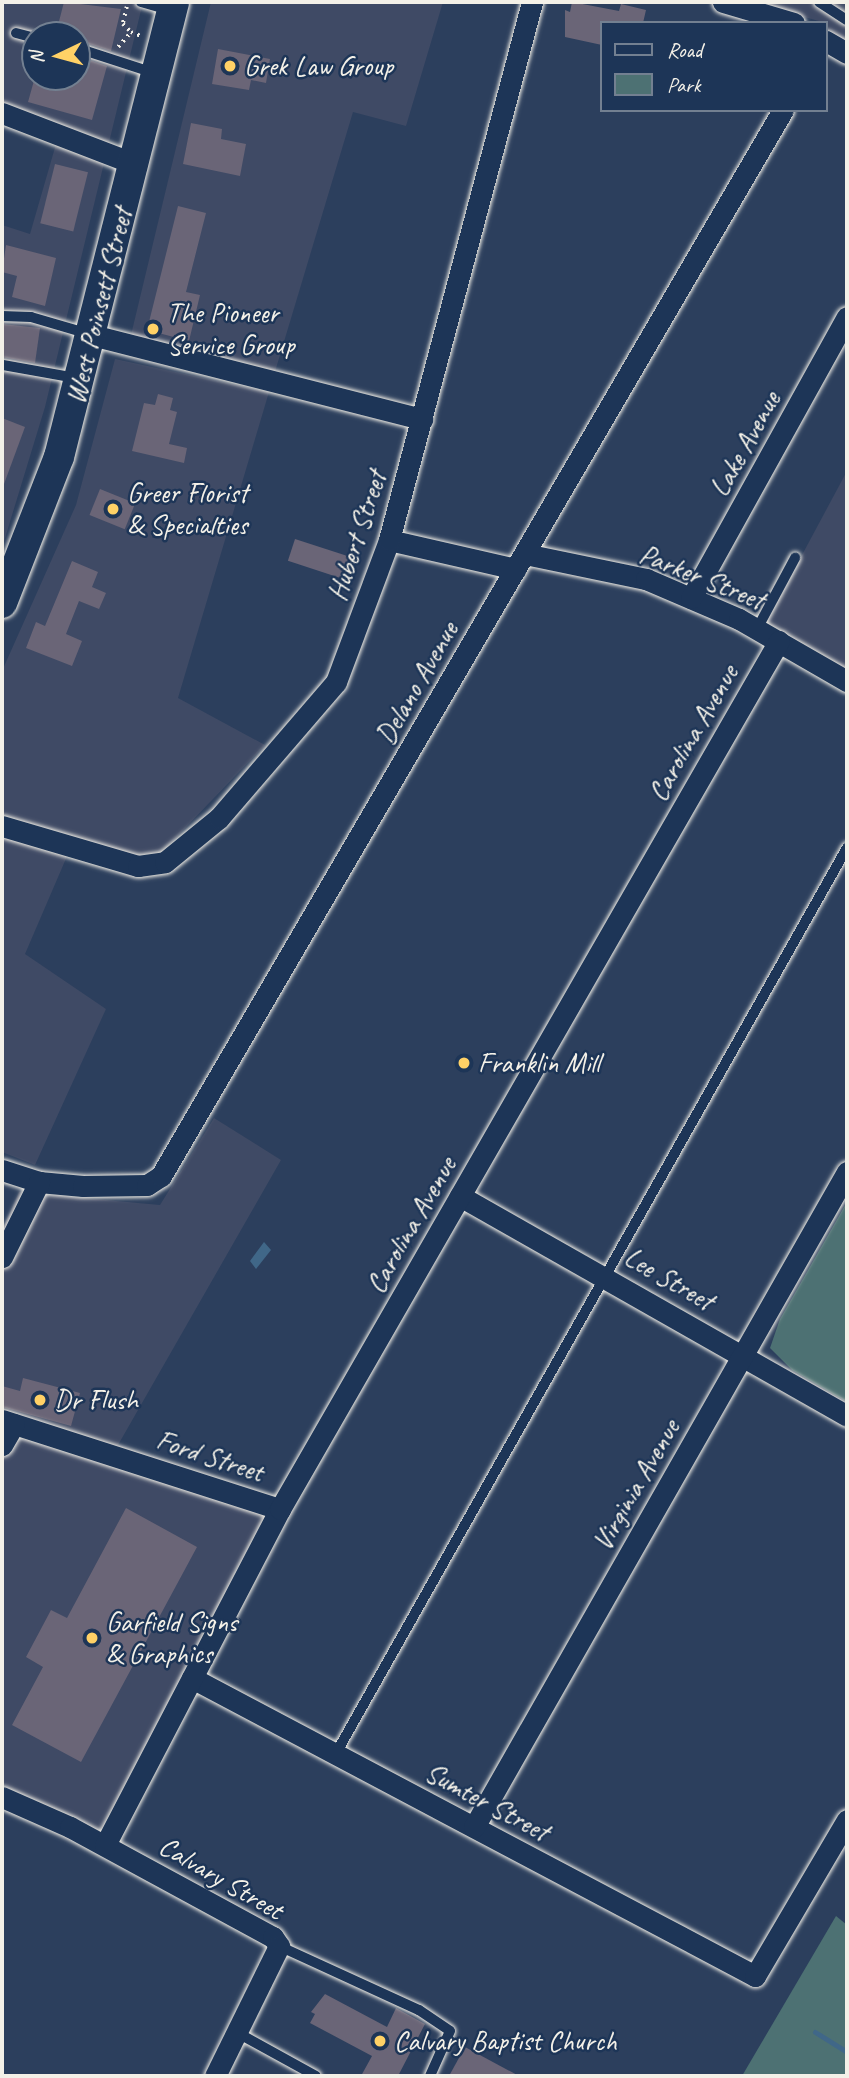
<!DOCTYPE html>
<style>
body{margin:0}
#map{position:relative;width:849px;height:2078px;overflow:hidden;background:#2c3f5d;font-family:Caveat,sans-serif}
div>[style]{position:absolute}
.built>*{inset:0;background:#3f4a65}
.green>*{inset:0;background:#4d7173}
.water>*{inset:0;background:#406788}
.stream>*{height:5px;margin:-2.5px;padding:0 2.5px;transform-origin:2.5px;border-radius:2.5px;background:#406788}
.building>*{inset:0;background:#6a6577;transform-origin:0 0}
.path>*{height:3.5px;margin-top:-1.75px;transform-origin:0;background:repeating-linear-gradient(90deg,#f4f1e8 0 2px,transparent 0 7px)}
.roads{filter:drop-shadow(0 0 2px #f4f1e8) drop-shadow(0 0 2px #f4f1e8)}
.lane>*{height:10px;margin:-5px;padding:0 5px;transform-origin:5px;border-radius:5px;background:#1d3557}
.street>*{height:21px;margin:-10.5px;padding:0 10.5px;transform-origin:10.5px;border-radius:10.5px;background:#1d3557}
.secondary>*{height:30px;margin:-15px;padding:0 15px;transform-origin:15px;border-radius:15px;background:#1d3557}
.dots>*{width:19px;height:19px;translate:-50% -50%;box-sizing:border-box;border:4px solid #1d3557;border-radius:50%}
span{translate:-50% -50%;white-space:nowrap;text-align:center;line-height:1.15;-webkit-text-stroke:5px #1d3557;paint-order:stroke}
.poi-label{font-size:28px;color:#f4f1e8}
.left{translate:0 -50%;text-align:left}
.street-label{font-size:28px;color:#f4f1e8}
.frame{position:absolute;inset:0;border:4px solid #f4f1e8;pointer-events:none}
.legend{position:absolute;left:600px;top:21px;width:228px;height:91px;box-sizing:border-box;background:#1d3557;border:2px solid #738091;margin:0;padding:9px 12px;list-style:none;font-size:21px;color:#f4f1e8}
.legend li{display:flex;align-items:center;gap:14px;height:35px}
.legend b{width:35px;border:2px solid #738091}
.north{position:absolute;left:21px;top:21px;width:70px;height:70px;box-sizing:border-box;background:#1d3557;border:2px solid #738091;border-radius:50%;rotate:265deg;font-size:19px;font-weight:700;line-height:28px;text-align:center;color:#f4f1e8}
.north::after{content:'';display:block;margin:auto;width:24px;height:32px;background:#ffd166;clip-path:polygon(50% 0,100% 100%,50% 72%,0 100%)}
</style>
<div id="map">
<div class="built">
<div style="clip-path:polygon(evenodd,2px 2px,143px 2px,45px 407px,2px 548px,2px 225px,30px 234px,56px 144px,2px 120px,2px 2px,35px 35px,77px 35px,77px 77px,35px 77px,35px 35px)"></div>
<div style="clip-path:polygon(211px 2px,443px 2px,406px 126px,353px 112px,274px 375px,131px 335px)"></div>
<div style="clip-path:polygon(750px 2px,847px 2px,847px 43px,826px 29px,826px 23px)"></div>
<div style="clip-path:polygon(115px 359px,269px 392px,178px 698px,265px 745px,162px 852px,128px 857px,74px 840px,25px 954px,106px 1009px,35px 1165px,2px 1152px,2px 671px,76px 505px)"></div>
<div style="clip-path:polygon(847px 471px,847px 669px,765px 624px)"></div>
<div style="clip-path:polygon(214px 1118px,281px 1160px,118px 1445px,277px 1499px,101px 1832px,2px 1789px,2px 1230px,19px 1192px,160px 1205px)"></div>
</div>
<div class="green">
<div style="clip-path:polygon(847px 1202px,847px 1402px,792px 1370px,770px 1348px,780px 1319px)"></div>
<div style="clip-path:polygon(836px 1916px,847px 1925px,847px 2076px,742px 2076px)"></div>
</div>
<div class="water">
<div style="clip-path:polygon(264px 1242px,271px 1250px,256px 1269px,250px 1261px)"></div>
</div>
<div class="stream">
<div style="left:815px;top:2032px;width:38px;rotate:32deg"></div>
</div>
<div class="building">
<div style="clip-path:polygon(64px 2px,121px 9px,111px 51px,77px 40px,77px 35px,56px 33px)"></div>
<div style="clip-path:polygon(572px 2px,619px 11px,621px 4px,646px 10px,643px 23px,602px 23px,602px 45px,565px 37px,565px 10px,570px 12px)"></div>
<div style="clip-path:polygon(218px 49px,270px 59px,266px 83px,251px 80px,249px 90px,212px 84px)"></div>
<div style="clip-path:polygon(77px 56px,107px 66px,92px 120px,28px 102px,35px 77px,77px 77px)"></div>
<div style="clip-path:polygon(191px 123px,222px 129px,221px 139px,246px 144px,240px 176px,183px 164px)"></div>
<div style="left:55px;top:164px;width:34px;height:61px;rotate:14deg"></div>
<div style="clip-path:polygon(178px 206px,206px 213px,186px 292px,200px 295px,189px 341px,147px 330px)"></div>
<div style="clip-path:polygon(6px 245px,56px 258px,45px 306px,12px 297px,17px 276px,2px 272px)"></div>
<div style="clip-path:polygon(2px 324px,40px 328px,35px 363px,2px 357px)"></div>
<div style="clip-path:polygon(158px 394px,173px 398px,170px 410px,177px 412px,169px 444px,187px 448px,184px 463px,132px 451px,144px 403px,155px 405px)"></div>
<div style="clip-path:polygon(2px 418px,25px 427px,4px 484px,2px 483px)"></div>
<div style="left:100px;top:489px;width:38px;height:28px;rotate:22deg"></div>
<div style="left:295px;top:539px;width:60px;height:23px;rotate:18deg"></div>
<div style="clip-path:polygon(72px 561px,98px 572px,92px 587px,106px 593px,99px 609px,79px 601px,66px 634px,82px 641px,72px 666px,26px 648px,36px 622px,45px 626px)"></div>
<div style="clip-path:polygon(23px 1378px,80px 1393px,71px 1426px,2px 1407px,2px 1386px,20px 1391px)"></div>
<div style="clip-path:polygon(126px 1508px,197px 1547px,81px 1762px,12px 1725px,43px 1667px,26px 1657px,51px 1610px,67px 1618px)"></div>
<div style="clip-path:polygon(325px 1994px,387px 2027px,396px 2008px,425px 2024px,398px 2076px,361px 2076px,372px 2056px,310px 2023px,315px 2014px,311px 2012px)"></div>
<div style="clip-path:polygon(465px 2047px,519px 2076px,449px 2076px)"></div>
</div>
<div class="path">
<div style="left:127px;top:7px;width:17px;rotate:103deg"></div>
<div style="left:123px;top:24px;width:11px;rotate:45deg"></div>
<div style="left:118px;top:47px;width:20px;rotate:-49deg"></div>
<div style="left:131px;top:32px;width:11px;rotate:22deg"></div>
</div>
<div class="roads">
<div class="lane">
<div style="left:141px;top:2px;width:29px;rotate:16deg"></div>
<div style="left:819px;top:2px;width:33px;rotate:33deg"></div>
<div style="left:16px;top:33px;width:20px;rotate:15deg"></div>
<div style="left:77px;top:48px;width:81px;rotate:18deg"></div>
<div style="left:2px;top:316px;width:29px;rotate:2deg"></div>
<div style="left:31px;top:317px;width:60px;rotate:16.3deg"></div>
<div style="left:3px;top:365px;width:74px;rotate:10.1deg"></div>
<div style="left:757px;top:629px;width:81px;rotate:-61.8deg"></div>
<div style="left:335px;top:1755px;width:1042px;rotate:-60.56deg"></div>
<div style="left:279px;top:1946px;width:154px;rotate:24.6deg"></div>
<div style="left:419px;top:2010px;width:37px;rotate:34deg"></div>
<div style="left:450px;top:2031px;width:49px;rotate:114deg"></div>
<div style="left:236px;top:2032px;width:91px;rotate:28.8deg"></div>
</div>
<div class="street">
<div style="left:723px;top:2px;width:74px;rotate:16.5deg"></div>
<div style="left:826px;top:41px;width:24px;rotate:30deg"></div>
<div style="left:2px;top:113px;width:142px;rotate:21deg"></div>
<div style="left:92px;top:335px;width:341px;rotate:14.3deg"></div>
<div style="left:389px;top:540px;width:130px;rotate:12.9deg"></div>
<div style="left:525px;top:554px;width:124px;rotate:11.7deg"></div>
<div style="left:646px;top:579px;width:101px;rotate:23.3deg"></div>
<div style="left:739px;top:619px;width:125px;rotate:29.9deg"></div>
<div style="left:691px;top:598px;width:321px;rotate:-61deg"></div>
<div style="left:2px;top:826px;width:142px;rotate:16.4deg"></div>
<div style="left:138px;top:866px;width:27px;rotate:-8deg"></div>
<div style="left:165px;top:862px;width:70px;rotate:-39.2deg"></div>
<div style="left:219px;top:818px;width:179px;rotate:-49.3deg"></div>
<div style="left:336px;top:682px;width:152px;rotate:-69.5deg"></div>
<div style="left:389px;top:540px;width:557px;rotate:-75.11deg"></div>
<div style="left:2px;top:1170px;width:39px;rotate:18deg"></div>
<div style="left:39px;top:1182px;width:44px;rotate:5.2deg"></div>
<div style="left:83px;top:1186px;width:64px;rotate:-0.9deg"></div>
<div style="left:147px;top:1185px;width:17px;rotate:-33deg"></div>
<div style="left:161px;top:1176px;width:1234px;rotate:-59.74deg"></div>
<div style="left:460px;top:1196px;width:445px;rotate:29.6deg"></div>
<div style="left:2px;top:1257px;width:84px;rotate:-63.7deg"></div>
<div style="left:2px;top:1420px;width:292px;rotate:17.8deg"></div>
<div style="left:2px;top:1445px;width:24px;rotate:-60deg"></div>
<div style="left:192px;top:1678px;width:637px;rotate:27.89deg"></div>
<div style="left:755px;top:1976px;width:181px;rotate:-59.5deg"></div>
<div style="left:2px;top:1797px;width:74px;rotate:23.8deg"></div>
<div style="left:70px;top:1827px;width:231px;rotate:28.5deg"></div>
<div style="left:273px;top:1937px;width:11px;rotate:56deg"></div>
<div style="left:279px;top:1946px;width:145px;rotate:116.2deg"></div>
<div style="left:474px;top:1827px;width:754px;rotate:-60.34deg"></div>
<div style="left:105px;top:1845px;width:379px;rotate:-62.5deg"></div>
<div style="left:280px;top:1509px;width:1001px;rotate:-60.11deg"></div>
</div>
<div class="secondary">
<div style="left:2px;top:603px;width:157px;rotate:-68.7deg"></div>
<div style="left:59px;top:457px;width:469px;rotate:-75.8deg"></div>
</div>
</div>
<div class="dots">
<div style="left:230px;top:66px;background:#ffd166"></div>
<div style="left:153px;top:329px;background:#ffd166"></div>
<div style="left:113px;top:509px;background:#ffd166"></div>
<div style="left:464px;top:1063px;background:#ffd166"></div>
<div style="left:40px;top:1400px;background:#ffd166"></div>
<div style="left:92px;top:1638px;background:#ffd166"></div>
<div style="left:380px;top:2041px;background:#ffd166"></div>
</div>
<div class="poi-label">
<span class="left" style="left:244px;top:66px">Grek Law Group</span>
<span class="left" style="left:167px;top:329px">The Pioneer<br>Service Group</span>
<span class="left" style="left:127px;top:509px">Greer Florist<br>&amp; Specialties</span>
<span class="left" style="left:478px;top:1063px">Franklin Mill</span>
<span class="left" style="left:54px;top:1400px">Dr Flush</span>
<span class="left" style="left:106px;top:1638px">Garfield Signs<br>&amp; Graphics</span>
<span class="left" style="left:394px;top:2041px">Calvary Baptist Church</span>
</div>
<div class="street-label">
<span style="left:99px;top:306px;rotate:-76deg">West Poinsett Street</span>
<span style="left:745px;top:444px;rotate:-61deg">Lake Avenue</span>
<span style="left:357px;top:536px;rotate:-72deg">Hubert Street</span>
<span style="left:702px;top:577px;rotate:22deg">Parker Street</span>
<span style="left:417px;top:683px;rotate:-60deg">Delano Avenue</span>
<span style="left:693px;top:733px;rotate:-60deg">Carolina Avenue</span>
<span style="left:411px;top:1225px;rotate:-60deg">Carolina Avenue</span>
<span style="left:669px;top:1279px;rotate:30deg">Lee Street</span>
<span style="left:210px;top:1456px;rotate:18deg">Ford Street</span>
<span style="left:636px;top:1485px;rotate:-60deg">Virginia Avenue</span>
<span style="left:487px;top:1802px;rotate:28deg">Sumter Street</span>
<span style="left:221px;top:1878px;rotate:30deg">Calvary Street</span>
</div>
<div class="frame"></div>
<ul class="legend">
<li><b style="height:9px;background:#1d3557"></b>Road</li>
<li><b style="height:19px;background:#4d7173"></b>Park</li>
</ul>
<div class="north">N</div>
</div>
